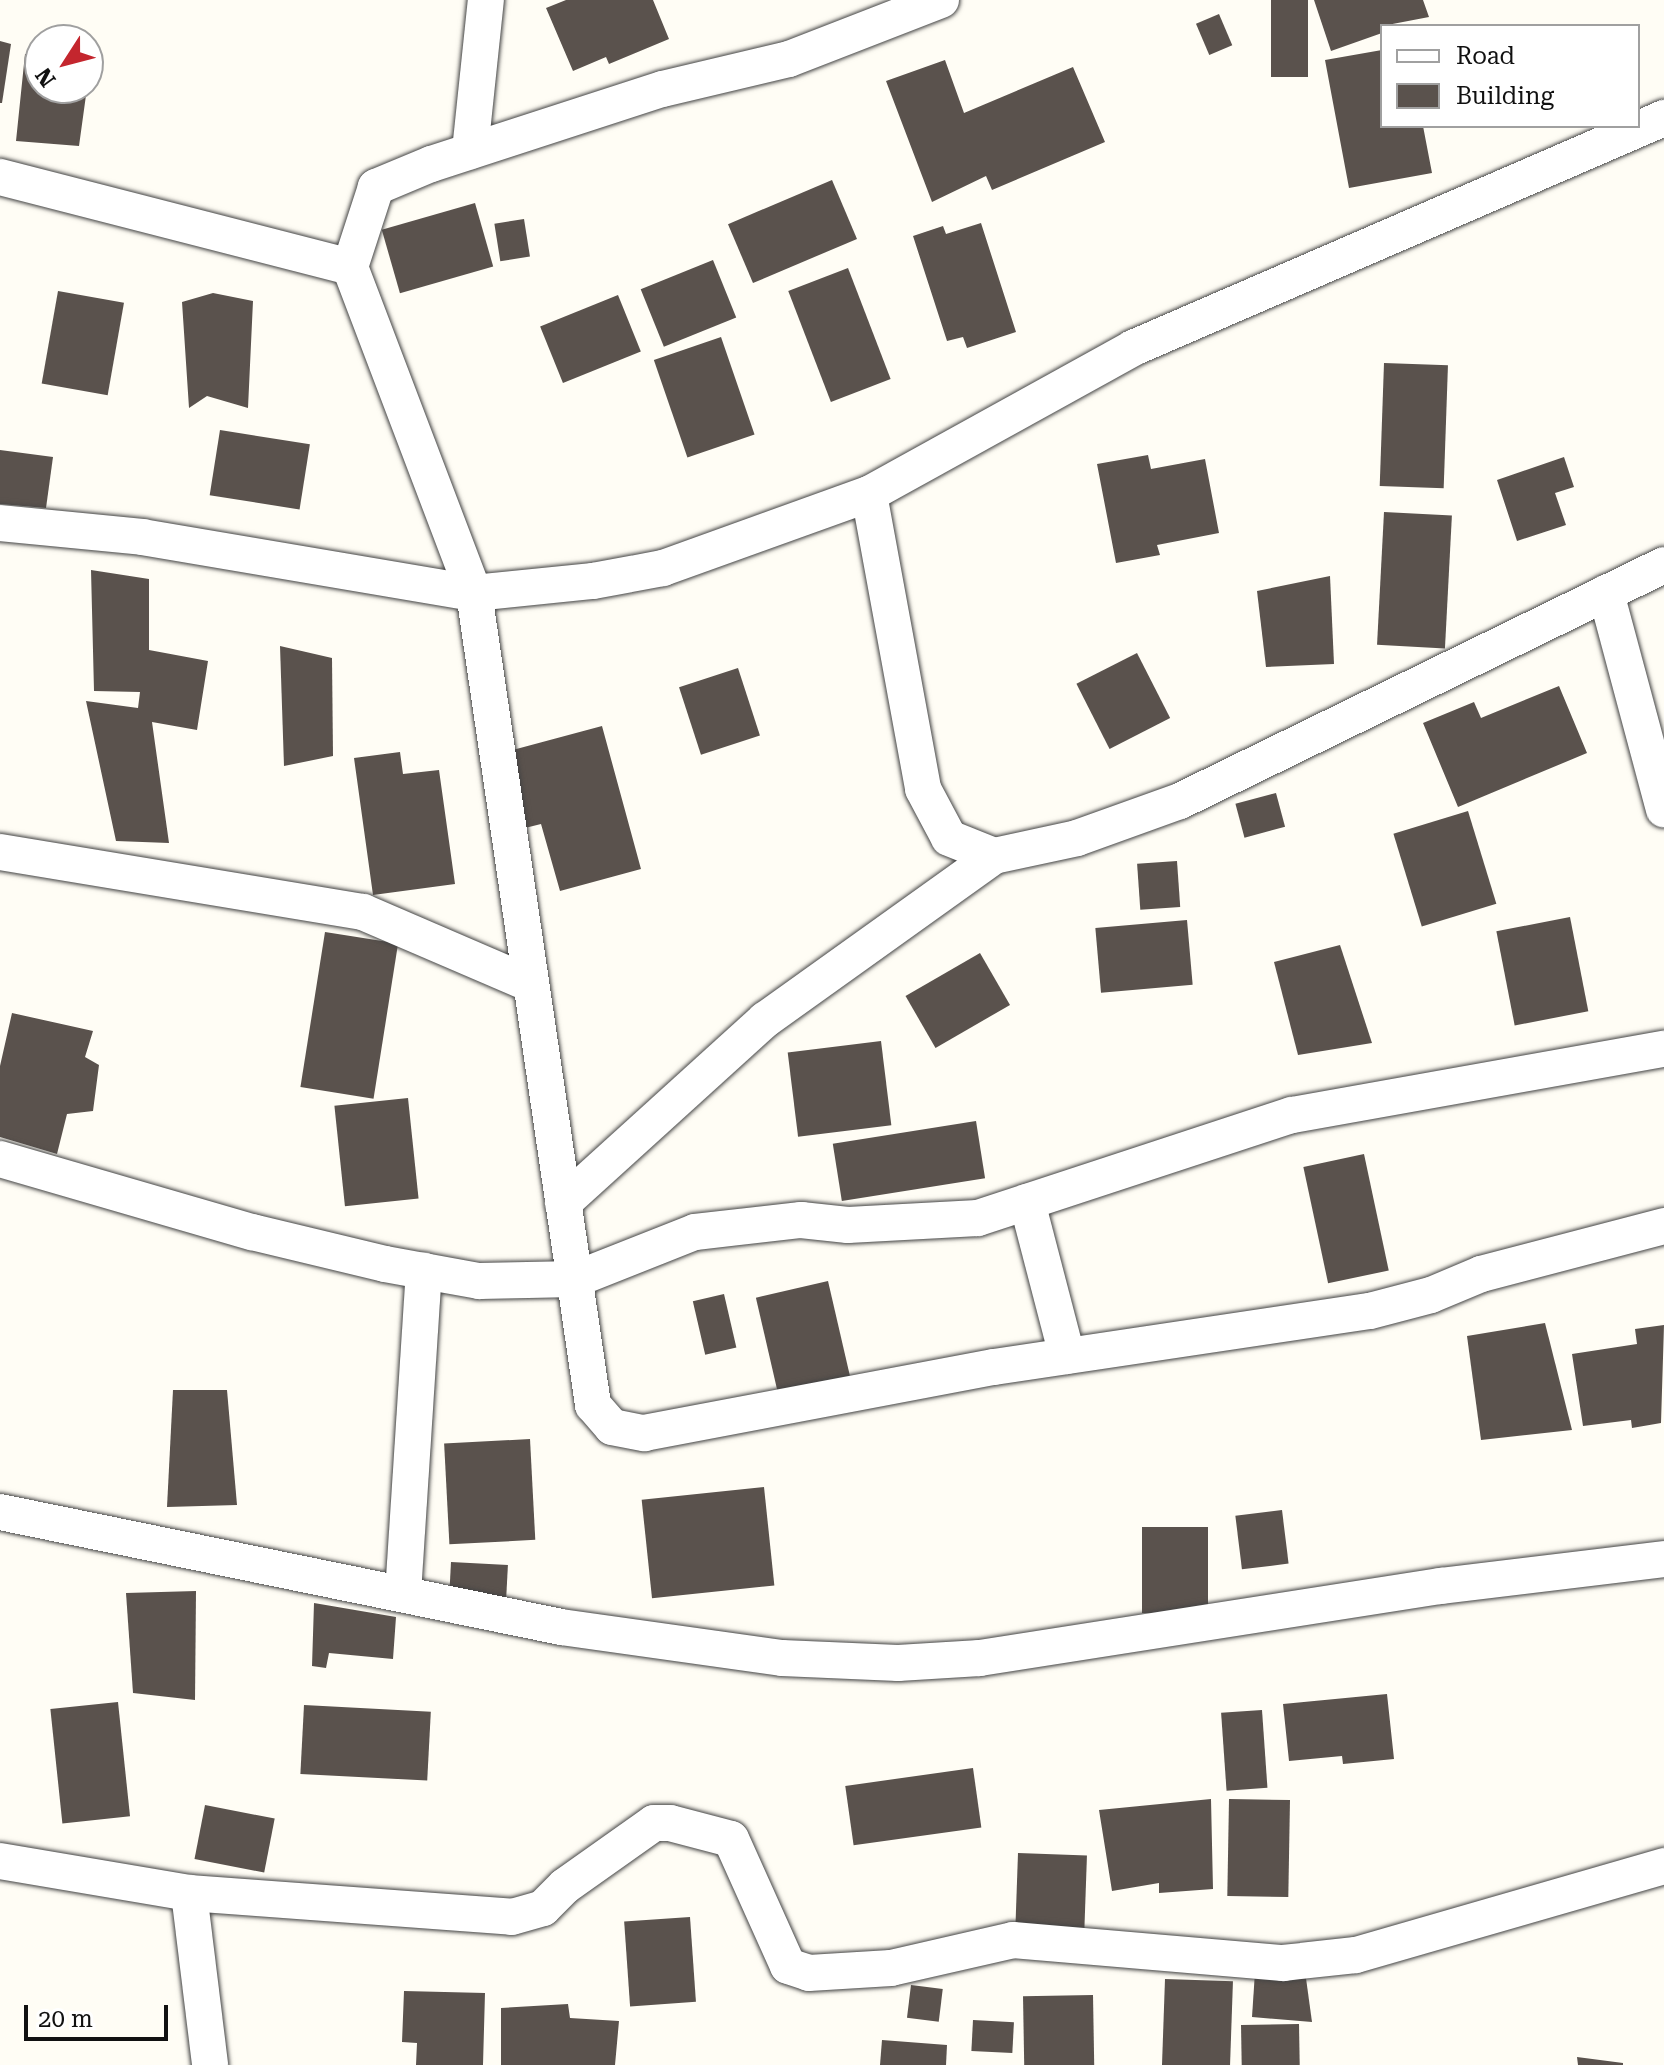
<!DOCTYPE html>
<style>
body{margin:0}
#map{position:relative;width:1664px;height:2065px;overflow:hidden;background:#fffdf5;font-family:"Roboto Serif",serif}
div>[style]{position:absolute}
.building>*{inset:0;background:#5a524d;transform-origin:0 0}
.roads{filter:drop-shadow(0 0 2px #444) drop-shadow(0 0 2px #444)}
.minor>*{height:36px;margin:-18px;padding:0 18px;transform-origin:18px;border-radius:18px;background:#fff}
span{translate:-50% -50%;white-space:nowrap;text-align:center;line-height:1.15;-webkit-text-stroke:8px #fff;paint-order:stroke}
.legend{position:absolute;left:1380px;top:24px;width:260px;height:104px;box-sizing:border-box;background:#fff;border:2px solid #a0a0a0;margin:0;padding:10px 14px;list-style:none;font-size:24px;color:#111}
.legend li{display:flex;align-items:center;gap:16px;height:40px}
.legend b{width:40px;border:2px solid #a0a0a0}
.north{position:absolute;left:24px;top:24px;width:80px;height:80px;box-sizing:border-box;background:#fff;border:2px solid #a0a0a0;border-radius:50%;rotate:234deg;font-size:22px;font-weight:700;line-height:32px;text-align:center;color:#111}
.north::after{content:'';display:block;margin:auto;width:28px;height:36px;background:#c4262e;clip-path:polygon(50% 0,100% 100%,50% 72%,0 100%)}
.scale{position:absolute;left:24px;top:2005px;width:144px;height:36px;box-sizing:border-box;border:4px solid #111;border-top:0;padding-left:10px;font-size:24px;line-height:28px;white-space:nowrap;color:#111;-webkit-text-stroke:6px #fff;paint-order:stroke}
</style>
<div id="map">
<div class="building">
<div style="clip-path:polygon(566px 0,653px 0,669px 39px,609px 64px,606px 57px,573px 71px,546px 8px)"></div>
<div style="left:1271px;top:0;width:37px;height:77px"></div>
<div style="clip-path:polygon(1314px 0,1423px 0,1429px 17px,1382px 26px,1382px 33px,1331px 51px)"></div>
<div style="left:1219px;top:14px;width:34px;height:25px;rotate:67deg"></div>
<div style="clip-path:polygon(0 41px,11px 44px,2px 103px,0 103px)"></div>
<div style="clip-path:polygon(1382px 50px,1382px 126px,1423px 126px,1432px 173px,1349px 188px,1325px 60px)"></div>
<div style="clip-path:polygon(25px 54px,40px 54px,40px 88px,87px 88px,79px 146px,16px 141px)"></div>
<div style="clip-path:polygon(945px 60px,964px 113px,1073px 67px,1105px 142px,992px 190px,986px 176px,932px 202px,886px 81px)"></div>
<div style="left:832px;top:180px;width:64px;height:113px;rotate:67deg"></div>
<div style="left:475px;top:203px;width:66px;height:97px;rotate:74deg"></div>
<div style="left:524px;top:219px;width:38px;height:30px;rotate:81deg"></div>
<div style="clip-path:polygon(981px 223px,1016px 332px,967px 348px,963px 337px,947px 341px,913px 236px,943px 226px,946px 234px)"></div>
<div style="left:713px;top:260px;width:62px;height:78px;rotate:68deg"></div>
<div style="left:848px;top:268px;width:119px;height:64px;rotate:69deg"></div>
<div style="left:58px;top:291px;width:67px;height:94px;rotate:10deg"></div>
<div style="clip-path:polygon(213px 293px,253px 301px,248px 408px,207px 396px,189px 408px,182px 302px)"></div>
<div style="left:618px;top:295px;width:61px;height:84px;rotate:68deg"></div>
<div style="left:721px;top:337px;width:103px;height:71px;rotate:71deg"></div>
<div style="left:1384px;top:363px;width:64px;height:123px;rotate:2deg"></div>
<div style="left:220px;top:430px;width:91px;height:66px;rotate:9deg"></div>
<div style="clip-path:polygon(0 450px,53px 457px,46px 508px,0 504px)"></div>
<div style="clip-path:polygon(1148px 455px,1151px 469px,1205px 459px,1219px 533px,1157px 545px,1160px 555px,1116px 563px,1097px 464px)"></div>
<div style="clip-path:polygon(1564px 457px,1574px 487px,1555px 493px,1566px 525px,1517px 541px,1497px 480px)"></div>
<div style="left:1384px;top:512px;width:68px;height:133px;rotate:3deg"></div>
<div style="clip-path:polygon(91px 570px,149px 579px,149px 650px,208px 661px,197px 730px,152px 722px,169px 843px,116px 841px,86px 701px,138px 708px,140px 692px,94px 691px)"></div>
<div style="clip-path:polygon(1330px 576px,1334px 664px,1266px 667px,1257px 591px)"></div>
<div style="clip-path:polygon(280px 646px,332px 658px,333px 756px,284px 766px)"></div>
<div style="left:1137px;top:653px;width:73px;height:68px;rotate:63deg"></div>
<div style="left:738px;top:668px;width:71px;height:62px;rotate:72deg"></div>
<div style="clip-path:polygon(1559px 686px,1587px 753px,1458px 807px,1423px 723px,1474px 702px,1481px 718px)"></div>
<div style="clip-path:polygon(602px 726px,641px 869px,560px 891px,541px 824px,525px 828px,505px 752px)"></div>
<div style="clip-path:polygon(400px 752px,403px 774px,439px 770px,455px 884px,373px 895px,354px 758px)"></div>
<div style="left:1276px;top:793px;width:35px;height:42px;rotate:75deg"></div>
<div style="left:1468px;top:811px;width:97px;height:78px;rotate:73deg"></div>
<div style="left:1177px;top:861px;width:46px;height:40px;rotate:86deg"></div>
<div style="left:1570px;top:917px;width:96px;height:75px;rotate:79deg"></div>
<div style="left:1187px;top:920px;width:65px;height:92px;rotate:85deg"></div>
<div style="left:325px;top:932px;width:74px;height:157px;rotate:9deg"></div>
<div style="clip-path:polygon(1340px 945px,1372px 1043px,1298px 1055px,1274px 962px)"></div>
<div style="left:980px;top:953px;width:60px;height:86px;rotate:60deg"></div>
<div style="clip-path:polygon(12px 1013px,93px 1031px,85px 1057px,99px 1065px,93px 1111px,67px 1114px,57px 1154px,0 1137px,0 1066px)"></div>
<div style="left:881px;top:1041px;width:85px;height:94px;rotate:83deg"></div>
<div style="left:408px;top:1098px;width:101px;height:74px;rotate:84deg"></div>
<div style="left:976px;top:1121px;width:58px;height:145px;rotate:81deg"></div>
<div style="left:1364px;top:1154px;width:119px;height:62px;rotate:78deg"></div>
<div style="left:828px;top:1281px;width:106px;height:74px;rotate:77deg"></div>
<div style="left:724px;top:1294px;width:55px;height:32px;rotate:77deg"></div>
<div style="clip-path:polygon(1545px 1323px,1572px 1430px,1481px 1440px,1467px 1336px)"></div>
<div style="clip-path:polygon(1664px 1325px,1661px 1423px,1632px 1428px,1631px 1420px,1583px 1426px,1572px 1354px,1637px 1344px,1635px 1329px)"></div>
<div style="clip-path:polygon(173px 1390px,227px 1390px,237px 1505px,167px 1507px)"></div>
<div style="left:530px;top:1439px;width:101px;height:86px;rotate:87deg"></div>
<div style="left:764px;top:1487px;width:99px;height:123px;rotate:84deg"></div>
<div style="left:1282px;top:1510px;width:54px;height:47px;rotate:83deg"></div>
<div style="left:1142px;top:1527px;width:66px;height:86px"></div>
<div style="left:451px;top:1562px;width:57px;height:41px;rotate:3deg"></div>
<div style="clip-path:polygon(196px 1591px,195px 1700px,133px 1693px,126px 1593px)"></div>
<div style="clip-path:polygon(314px 1603px,396px 1617px,393px 1659px,329px 1653px,326px 1668px,312px 1666px)"></div>
<div style="clip-path:polygon(1387px 1694px,1394px 1759px,1343px 1764px,1342px 1756px,1289px 1761px,1283px 1704px)"></div>
<div style="left:118px;top:1702px;width:115px;height:68px;rotate:84deg"></div>
<div style="left:304px;top:1705px;width:127px;height:69px;rotate:3deg"></div>
<div style="left:1262px;top:1710px;width:78px;height:41px;rotate:86deg"></div>
<div style="left:973px;top:1768px;width:60px;height:129px;rotate:82deg"></div>
<div style="clip-path:polygon(1211px 1799px,1213px 1889px,1159px 1893px,1159px 1883px,1112px 1891px,1099px 1810px)"></div>
<div style="left:1229px;top:1799px;width:61px;height:97px;rotate:1deg"></div>
<div style="left:205px;top:1805px;width:71px;height:55px;rotate:11deg"></div>
<div style="left:1018px;top:1853px;width:69px;height:74px;rotate:2deg"></div>
<div style="left:690px;top:1917px;width:85px;height:66px;rotate:86deg"></div>
<div style="clip-path:polygon(1305px 1971px,1312px 2022px,1252px 2017px,1255px 1972px)"></div>
<div style="left:1165px;top:1979px;width:68px;height:86px;rotate:2deg"></div>
<div style="left:911px;top:1985px;width:32px;height:33px;rotate:7deg"></div>
<div style="clip-path:polygon(404px 1991px,485px 1993px,483px 2065px,416px 2065px,417px 2043px,402px 2042px)"></div>
<div style="left:1093px;top:1995px;width:70px;height:70px;rotate:89deg"></div>
<div style="clip-path:polygon(568px 2004px,570px 2018px,619px 2021px,615px 2065px,501px 2065px,501px 2008px)"></div>
<div style="left:973px;top:2020px;width:41px;height:31px;rotate:3deg"></div>
<div style="left:1299px;top:2024px;width:41px;height:58px;rotate:89deg"></div>
<div style="clip-path:polygon(882px 2040px,947px 2045px,946px 2065px,880px 2065px)"></div>
<div style="clip-path:polygon(1577px 2057px,1623px 2063px,1623px 2065px,1578px 2065px)"></div>
</div>
<div class="roads">
<div class="minor">
<div style="left:941px;top:0;width:163px;rotate:158.8deg"></div>
<div style="left:789px;top:59px;width:130px;rotate:166.7deg"></div>
<div style="left:662px;top:89px;width:243px;rotate:162deg"></div>
<div style="left:431px;top:164px;width:60px;rotate:157.3deg"></div>
<div style="left:376px;top:187px;width:84px;rotate:108deg"></div>
<div style="left:350px;top:267px;width:349px;rotate:69.2deg"></div>
<div style="left:474px;top:593px;width:821px;rotate:81.66deg"></div>
<div style="left:593px;top:1405px;width:29px;rotate:49deg"></div>
<div style="left:612px;top:1427px;width:33px;rotate:11deg"></div>
<div style="left:644px;top:1433px;width:356px;rotate:-10.7deg"></div>
<div style="left:994px;top:1367px;width:380px;rotate:-8.5deg"></div>
<div style="left:1370px;top:1311px;width:63px;rotate:-14.7deg"></div>
<div style="left:1431px;top:1295px;width:54px;rotate:-22.8deg"></div>
<div style="left:1481px;top:1274px;width:189px;rotate:-14.7deg"></div>
<div style="left:470px;top:151px;width:152px;rotate:-84deg"></div>
<div style="left:0;top:177px;width:361px;rotate:14.4deg"></div>
<div style="left:869px;top:494px;width:300px;rotate:79.6deg"></div>
<div style="left:923px;top:789px;width:55px;rotate:62deg"></div>
<div style="left:949px;top:838px;width:48px;rotate:21.8deg"></div>
<div style="left:0;top:523px;width:143px;rotate:5.6deg"></div>
<div style="left:142px;top:537px;width:337px;rotate:9.6deg"></div>
<div style="left:474px;top:593px;width:120px;rotate:-5.8deg"></div>
<div style="left:593px;top:581px;width:71px;rotate:-10.5deg"></div>
<div style="left:663px;top:568px;width:219px;rotate:-19.8deg"></div>
<div style="left:869px;top:494px;width:302px;rotate:-28.9deg"></div>
<div style="left:1133px;top:348px;width:579px;rotate:-23.42deg"></div>
<div style="left:1606px;top:593px;width:224px;rotate:75deg"></div>
<div style="left:0;top:852px;width:368px;rotate:9.4deg"></div>
<div style="left:363px;top:912px;width:180px;rotate:23.3deg"></div>
<div style="left:0;top:1159px;width:262px;rotate:16.2deg"></div>
<div style="left:252px;top:1232px;width:137px;rotate:13.5deg"></div>
<div style="left:385px;top:1264px;width:96px;rotate:10.3deg"></div>
<div style="left:479px;top:1281px;width:97px;rotate:-1.2deg"></div>
<div style="left:576px;top:1279px;width:128px;rotate:-21.6deg"></div>
<div style="left:695px;top:1232px;width:107px;rotate:-6.5deg"></div>
<div style="left:801px;top:1220px;width:47px;rotate:6.1deg"></div>
<div style="left:848px;top:1225px;width:130px;rotate:-3.1deg"></div>
<div style="left:978px;top:1218px;width:330px;rotate:-18.2deg"></div>
<div style="left:1292px;top:1115px;width:378px;rotate:-10.1deg"></div>
<div style="left:1027px;top:1202px;width:159px;rotate:75.4deg"></div>
<div style="left:563px;top:1203px;width:273px;rotate:-42.2deg"></div>
<div style="left:765px;top:1020px;width:282px;rotate:-35.6deg"></div>
<div style="left:994px;top:856px;width:85px;rotate:-12.2deg"></div>
<div style="left:1077px;top:838px;width:109px;rotate:-19.8deg"></div>
<div style="left:1180px;top:801px;width:538px;rotate:-25.99deg"></div>
<div style="left:0;top:1512px;width:573px;rotate:11.58deg"></div>
<div style="left:561px;top:1627px;width:223px;rotate:8deg"></div>
<div style="left:782px;top:1658px;width:116px;rotate:2.5deg"></div>
<div style="left:898px;top:1663px;width:82px;rotate:-3.5deg"></div>
<div style="left:980px;top:1658px;width:467px;rotate:-8.9deg"></div>
<div style="left:1441px;top:1586px;width:225px;rotate:-6.9deg"></div>
<div style="left:403px;top:1594px;width:324px;rotate:-86.3deg"></div>
<div style="left:0;top:1861px;width:192px;rotate:9.6deg"></div>
<div style="left:189px;top:1893px;width:324px;rotate:4.2deg"></div>
<div style="left:512px;top:1917px;width:32px;rotate:-16deg"></div>
<div style="left:543px;top:1908px;width:31px;rotate:-45deg"></div>
<div style="left:565px;top:1886px;width:109px;rotate:-35.3deg"></div>
<div style="left:654px;top:1823px;width:16px"></div>
<div style="left:670px;top:1823px;width:63px;rotate:14.7deg"></div>
<div style="left:731px;top:1839px;width:139px;rotate:65.8deg"></div>
<div style="left:788px;top:1966px;width:22px;rotate:18deg"></div>
<div style="left:809px;top:1973px;width:82px;rotate:-3.5deg"></div>
<div style="left:891px;top:1968px;width:125px;rotate:-12.9deg"></div>
<div style="left:1013px;top:1940px;width:271px;rotate:4.9deg"></div>
<div style="left:1283px;top:1963px;width:73px;rotate:-6.3deg"></div>
<div style="left:1356px;top:1955px;width:321px;rotate:-16.1deg"></div>
<div style="left:189px;top:1893px;width:173px;rotate:83deg"></div>
</div>
</div>
<ul class="legend">
<li><b style="height:10px;background:#fff"></b>Road</li>
<li><b style="height:22px;background:#5a524d"></b>Building</li>
</ul>
<div class="north">N</div>
<div class="scale">20 m</div>
</div>
